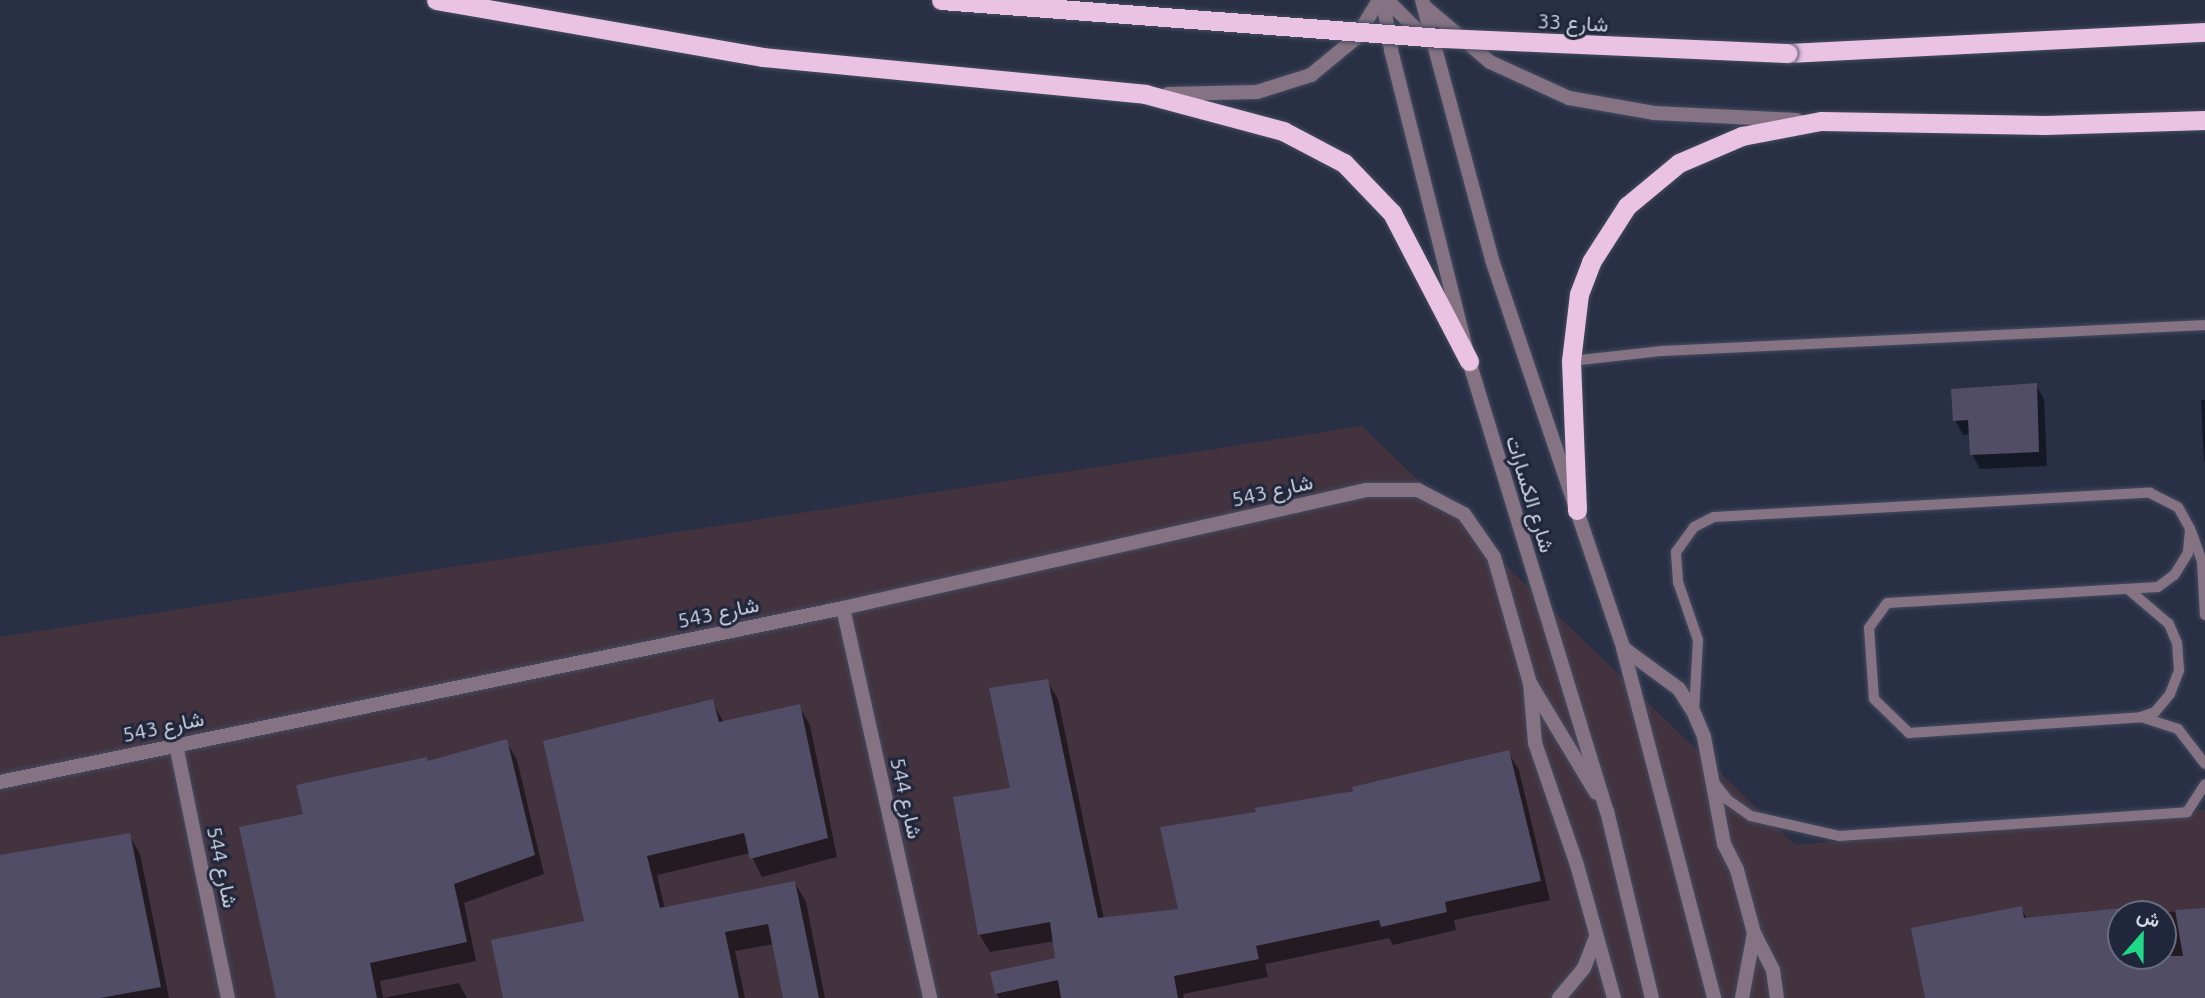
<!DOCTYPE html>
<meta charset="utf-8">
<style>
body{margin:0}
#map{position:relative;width:2205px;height:998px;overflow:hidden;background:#293046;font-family:Ubuntu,Vazirmatn,sans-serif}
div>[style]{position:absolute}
.industrial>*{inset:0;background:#43333f}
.shadow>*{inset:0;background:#0007}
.building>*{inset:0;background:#514d66}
.roads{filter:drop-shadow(0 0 2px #444b5f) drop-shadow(0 0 2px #444b5f)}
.service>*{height:10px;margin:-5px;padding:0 5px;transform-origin:5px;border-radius:5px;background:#857383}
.minor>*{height:14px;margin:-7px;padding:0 7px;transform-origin:7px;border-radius:7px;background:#857383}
.tertiary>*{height:14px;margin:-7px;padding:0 7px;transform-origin:7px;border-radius:7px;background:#857383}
.trunk>*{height:19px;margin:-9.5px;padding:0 9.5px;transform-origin:9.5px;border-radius:9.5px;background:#eac2e4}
.bridges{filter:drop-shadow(0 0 2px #444b5f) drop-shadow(0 0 2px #444b5f)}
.trunk-bridge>*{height:19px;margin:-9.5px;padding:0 9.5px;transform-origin:9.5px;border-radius:9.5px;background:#eac2e4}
span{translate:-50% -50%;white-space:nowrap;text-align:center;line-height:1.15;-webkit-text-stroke:6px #20263b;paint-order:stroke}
.street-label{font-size:21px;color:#d1d6e4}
.north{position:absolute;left:2107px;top:900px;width:70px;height:70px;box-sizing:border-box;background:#20263b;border:2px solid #676c7f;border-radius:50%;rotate:21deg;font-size:19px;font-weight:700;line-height:28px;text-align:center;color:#d1d6e4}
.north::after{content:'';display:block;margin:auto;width:24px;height:32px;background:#21d887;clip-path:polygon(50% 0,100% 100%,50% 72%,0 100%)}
</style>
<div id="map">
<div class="industrial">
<div style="clip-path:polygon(evenodd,1362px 426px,1795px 845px,2205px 809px,2205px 998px,0 998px,0 637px,1362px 426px,2121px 914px,2163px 914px,2163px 956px,2121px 956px,2121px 914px)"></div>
</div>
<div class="shadow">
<div style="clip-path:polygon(2036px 385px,2044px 399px,2047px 466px,1980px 469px,1972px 454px,1971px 434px,1963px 435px,1955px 420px)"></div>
<div style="clip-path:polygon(2201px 400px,2205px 400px,2205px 462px,2204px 460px)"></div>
<div style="clip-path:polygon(1047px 681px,1058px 699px,1104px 919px,1180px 910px,1258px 814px,1508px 752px,1519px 770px,1550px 900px,1454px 920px,1456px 930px,1393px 945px,1389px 938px,1265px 964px,1268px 977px,1183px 994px,1184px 998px,999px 998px,996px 993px,1057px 960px,1055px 941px,990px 952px,979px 934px,1012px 789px)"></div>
<div style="clip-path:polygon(712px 701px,724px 723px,799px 706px,810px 725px,837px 857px,762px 877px,750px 853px,657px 875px,665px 909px,795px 883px,806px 902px,825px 998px,785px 998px,774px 944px,735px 951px,745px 998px,505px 998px,586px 923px)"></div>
<div style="clip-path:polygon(506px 741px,517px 760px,544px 874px,464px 903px,476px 961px,380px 981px,383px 998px,283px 998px,305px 815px,428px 763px)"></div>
<div style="clip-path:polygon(129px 835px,140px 854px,169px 998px,0 998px,0 859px)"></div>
<div style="clip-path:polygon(evenodd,2153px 906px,2157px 913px,2205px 909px,2205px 998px,1927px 998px,2021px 908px,2027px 919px,2153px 906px,2121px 914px,2163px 914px,2163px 956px,2121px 956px,2121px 914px)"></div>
<div style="clip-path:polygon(459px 983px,467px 998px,383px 998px)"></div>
</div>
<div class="building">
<div style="clip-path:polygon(2037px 383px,2039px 452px,1970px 455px,1968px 420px,1953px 421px,1951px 389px)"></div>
<div style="clip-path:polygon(1048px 679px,1098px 918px,1178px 909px,1160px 827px,1256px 812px,1255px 808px,1353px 791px,1352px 787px,1509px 750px,1541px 881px,1445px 902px,1447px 912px,1381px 927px,1379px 920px,1256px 946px,1259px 959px,1174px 976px,1178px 998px,1061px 998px,1058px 980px,995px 994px,990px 972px,1055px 958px,1050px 922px,978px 935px,953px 797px,1010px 788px,989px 688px)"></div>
<div style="clip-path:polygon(713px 699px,719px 722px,800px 704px,828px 838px,750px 859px,744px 833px,647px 856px,660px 908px,795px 881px,819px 998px,783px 998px,768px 924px,725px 932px,739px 998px,503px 998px,491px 940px,584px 921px,543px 741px)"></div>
<div style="clip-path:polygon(507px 739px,535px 855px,454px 884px,467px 942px,370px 963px,377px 998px,276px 998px,239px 827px,303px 814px,296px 785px,427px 757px,428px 761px)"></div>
<div style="clip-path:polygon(130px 833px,161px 987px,100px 998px,0 998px,0 855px)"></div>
<div style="clip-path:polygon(2022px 906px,2024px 918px,2121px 908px,2121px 956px,2183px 956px,2175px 910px,2205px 908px,2205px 998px,1925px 998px,1911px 928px)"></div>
</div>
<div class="roads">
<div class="service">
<div style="left:1571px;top:361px;width:92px;rotate:-6.3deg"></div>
<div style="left:1662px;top:351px;width:544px;rotate:-2.74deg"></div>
<div style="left:2191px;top:531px;width:33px;rotate:70deg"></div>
<div style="left:2202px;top:562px;width:53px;rotate:86.8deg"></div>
<div style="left:1694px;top:713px;width:73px;rotate:-86.9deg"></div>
<div style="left:1698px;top:640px;width:61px;rotate:-109deg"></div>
<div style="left:1678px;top:582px;width:30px;rotate:-94deg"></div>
<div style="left:1676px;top:552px;width:31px;rotate:-54deg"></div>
<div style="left:1694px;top:527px;width:22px;rotate:-27deg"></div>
<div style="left:1714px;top:517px;width:437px;rotate:-3.2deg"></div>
<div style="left:2150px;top:493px;width:31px;rotate:27deg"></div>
<div style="left:2178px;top:507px;width:25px;rotate:61deg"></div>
<div style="left:2190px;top:529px;width:24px;rotate:95deg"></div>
<div style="left:2188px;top:553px;width:26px;rotate:122deg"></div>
<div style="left:2174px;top:575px;width:20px;rotate:143deg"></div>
<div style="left:2158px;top:587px;width:271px;rotate:176.6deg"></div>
<div style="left:1887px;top:603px;width:31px;rotate:126deg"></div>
<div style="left:1869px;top:628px;width:71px;rotate:86deg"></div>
<div style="left:1874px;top:699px;width:49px;rotate:44.2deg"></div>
<div style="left:1909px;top:733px;width:233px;rotate:-3.9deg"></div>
<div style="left:2141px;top:717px;width:15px;rotate:-20deg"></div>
<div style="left:2155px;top:712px;width:23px;rotate:-50deg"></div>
<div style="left:2170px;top:694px;width:26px;rotate:-69deg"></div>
<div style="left:2179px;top:670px;width:27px;rotate:-94deg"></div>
<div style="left:2177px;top:643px;width:21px;rotate:-113deg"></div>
<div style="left:2169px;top:624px;width:52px;rotate:-139.6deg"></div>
<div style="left:2141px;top:717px;width:39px;rotate:18deg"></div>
<div style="left:2178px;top:729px;width:44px;rotate:52.4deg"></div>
<div style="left:1713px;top:781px;width:24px;rotate:52deg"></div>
<div style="left:1728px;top:800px;width:28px;rotate:35deg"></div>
<div style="left:1751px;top:816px;width:90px;rotate:12.8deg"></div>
<div style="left:1839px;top:836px;width:349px;rotate:-3.9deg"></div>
<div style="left:2187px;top:812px;width:33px;rotate:-57deg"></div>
</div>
<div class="minor">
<div style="left:843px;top:608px;width:400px;rotate:77.4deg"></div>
<div style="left:1623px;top:648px;width:69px;rotate:36.2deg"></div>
<div style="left:1679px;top:689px;width:28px;rotate:58deg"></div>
<div style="left:1694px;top:713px;width:26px;rotate:67deg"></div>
<div style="left:1704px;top:737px;width:109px;rotate:79.4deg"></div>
<div style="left:1724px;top:844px;width:29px;rotate:63deg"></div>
<div style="left:1737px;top:870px;width:65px;rotate:74.9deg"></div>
<div style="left:1754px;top:933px;width:42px;rotate:62.8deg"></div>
<div style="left:1773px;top:970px;width:28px;rotate:82deg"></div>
<div style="left:176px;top:745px;width:258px;rotate:78.4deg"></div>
<div style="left:0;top:782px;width:861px;rotate:-11.66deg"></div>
<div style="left:843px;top:608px;width:536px;rotate:-12.71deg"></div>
<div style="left:1366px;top:490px;width:52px"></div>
<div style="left:1418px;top:490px;width:52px;rotate:27.6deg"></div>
<div style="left:1464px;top:514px;width:52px;rotate:55.1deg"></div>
<div style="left:1494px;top:557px;width:131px;rotate:74.1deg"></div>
<div style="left:1530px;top:683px;width:60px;rotate:85.2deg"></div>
<div style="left:1535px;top:743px;width:129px;rotate:71deg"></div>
<div style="left:1577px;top:865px;width:138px;rotate:74.5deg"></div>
<div style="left:1559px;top:998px;width:39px;rotate:-50deg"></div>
<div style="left:1584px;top:968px;width:33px;rotate:-69deg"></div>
</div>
<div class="tertiary">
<div style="left:1383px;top:0;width:51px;rotate:80.9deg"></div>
<div style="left:1391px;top:50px;width:321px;rotate:75.9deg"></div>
<div style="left:1469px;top:361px;width:471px;rotate:73deg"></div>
<div style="left:1607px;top:811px;width:192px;rotate:76.5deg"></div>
<div style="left:1387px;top:0;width:55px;rotate:45deg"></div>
<div style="left:1422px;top:0;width:269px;rotate:74.9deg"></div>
<div style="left:1492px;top:260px;width:410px;rotate:71.3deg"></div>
<div style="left:1623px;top:648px;width:362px;rotate:75.4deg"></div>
<div style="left:1424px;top:6px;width:87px;rotate:40.3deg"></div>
<div style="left:1490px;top:62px;width:87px;rotate:24.5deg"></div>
<div style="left:1569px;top:98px;width:86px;rotate:10deg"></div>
<div style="left:1654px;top:113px;width:143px;rotate:2.8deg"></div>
<div style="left:1168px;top:94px;width:89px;rotate:-1.3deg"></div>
<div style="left:1257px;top:92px;width:57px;rotate:-17.5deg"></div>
<div style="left:1311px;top:75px;width:58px;rotate:-39.4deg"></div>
<div style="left:1356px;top:38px;width:44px;rotate:-58.8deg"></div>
<div style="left:1530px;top:683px;width:128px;rotate:59deg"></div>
<div style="left:1742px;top:998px;width:66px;rotate:-79.5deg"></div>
</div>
<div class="trunk">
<div style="left:436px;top:0;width:332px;rotate:9.9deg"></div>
<div style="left:763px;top:57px;width:384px;rotate:5.5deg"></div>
<div style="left:1145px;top:94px;width:143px;rotate:15deg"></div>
<div style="left:1283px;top:131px;width:69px;rotate:27.7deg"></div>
<div style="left:1344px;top:163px;width:69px;rotate:46.2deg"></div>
<div style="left:1392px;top:213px;width:167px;rotate:62.5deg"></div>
<div style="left:1788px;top:53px;width:418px;rotate:-2.9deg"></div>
<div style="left:1577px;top:510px;width:149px;rotate:-92.3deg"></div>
<div style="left:1571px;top:361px;width:67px;rotate:-83.2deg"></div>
<div style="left:1579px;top:294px;width:34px;rotate:-69deg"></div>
<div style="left:1591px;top:262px;width:67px;rotate:-57.3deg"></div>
<div style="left:1627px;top:206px;width:67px;rotate:-39.6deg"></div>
<div style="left:1679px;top:163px;width:69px;rotate:-23.2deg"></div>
<div style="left:1742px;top:136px;width:80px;rotate:-10.8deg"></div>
<div style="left:1821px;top:121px;width:224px;rotate:1deg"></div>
<div style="left:2045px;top:125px;width:160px;rotate:-1.8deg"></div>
</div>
</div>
<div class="bridges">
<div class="trunk-bridge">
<div style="left:941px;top:0;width:501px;rotate:4.35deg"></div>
<div style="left:1441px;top:38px;width:347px;rotate:2.5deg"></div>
</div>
</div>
<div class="street-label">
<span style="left:1573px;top:22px;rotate:3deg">شارع 33</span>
<span style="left:1272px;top:490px;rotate:-13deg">شارع 543</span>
<span style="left:1531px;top:494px;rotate:73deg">شارع الكسارات</span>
<span style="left:718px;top:612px;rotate:-12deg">شارع 543</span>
<span style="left:163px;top:726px;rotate:-12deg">شارع 543</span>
<span style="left:907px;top:798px;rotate:77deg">شارع 544</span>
<span style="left:223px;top:867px;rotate:78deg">شارع 544</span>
</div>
<div class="north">ش</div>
</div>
